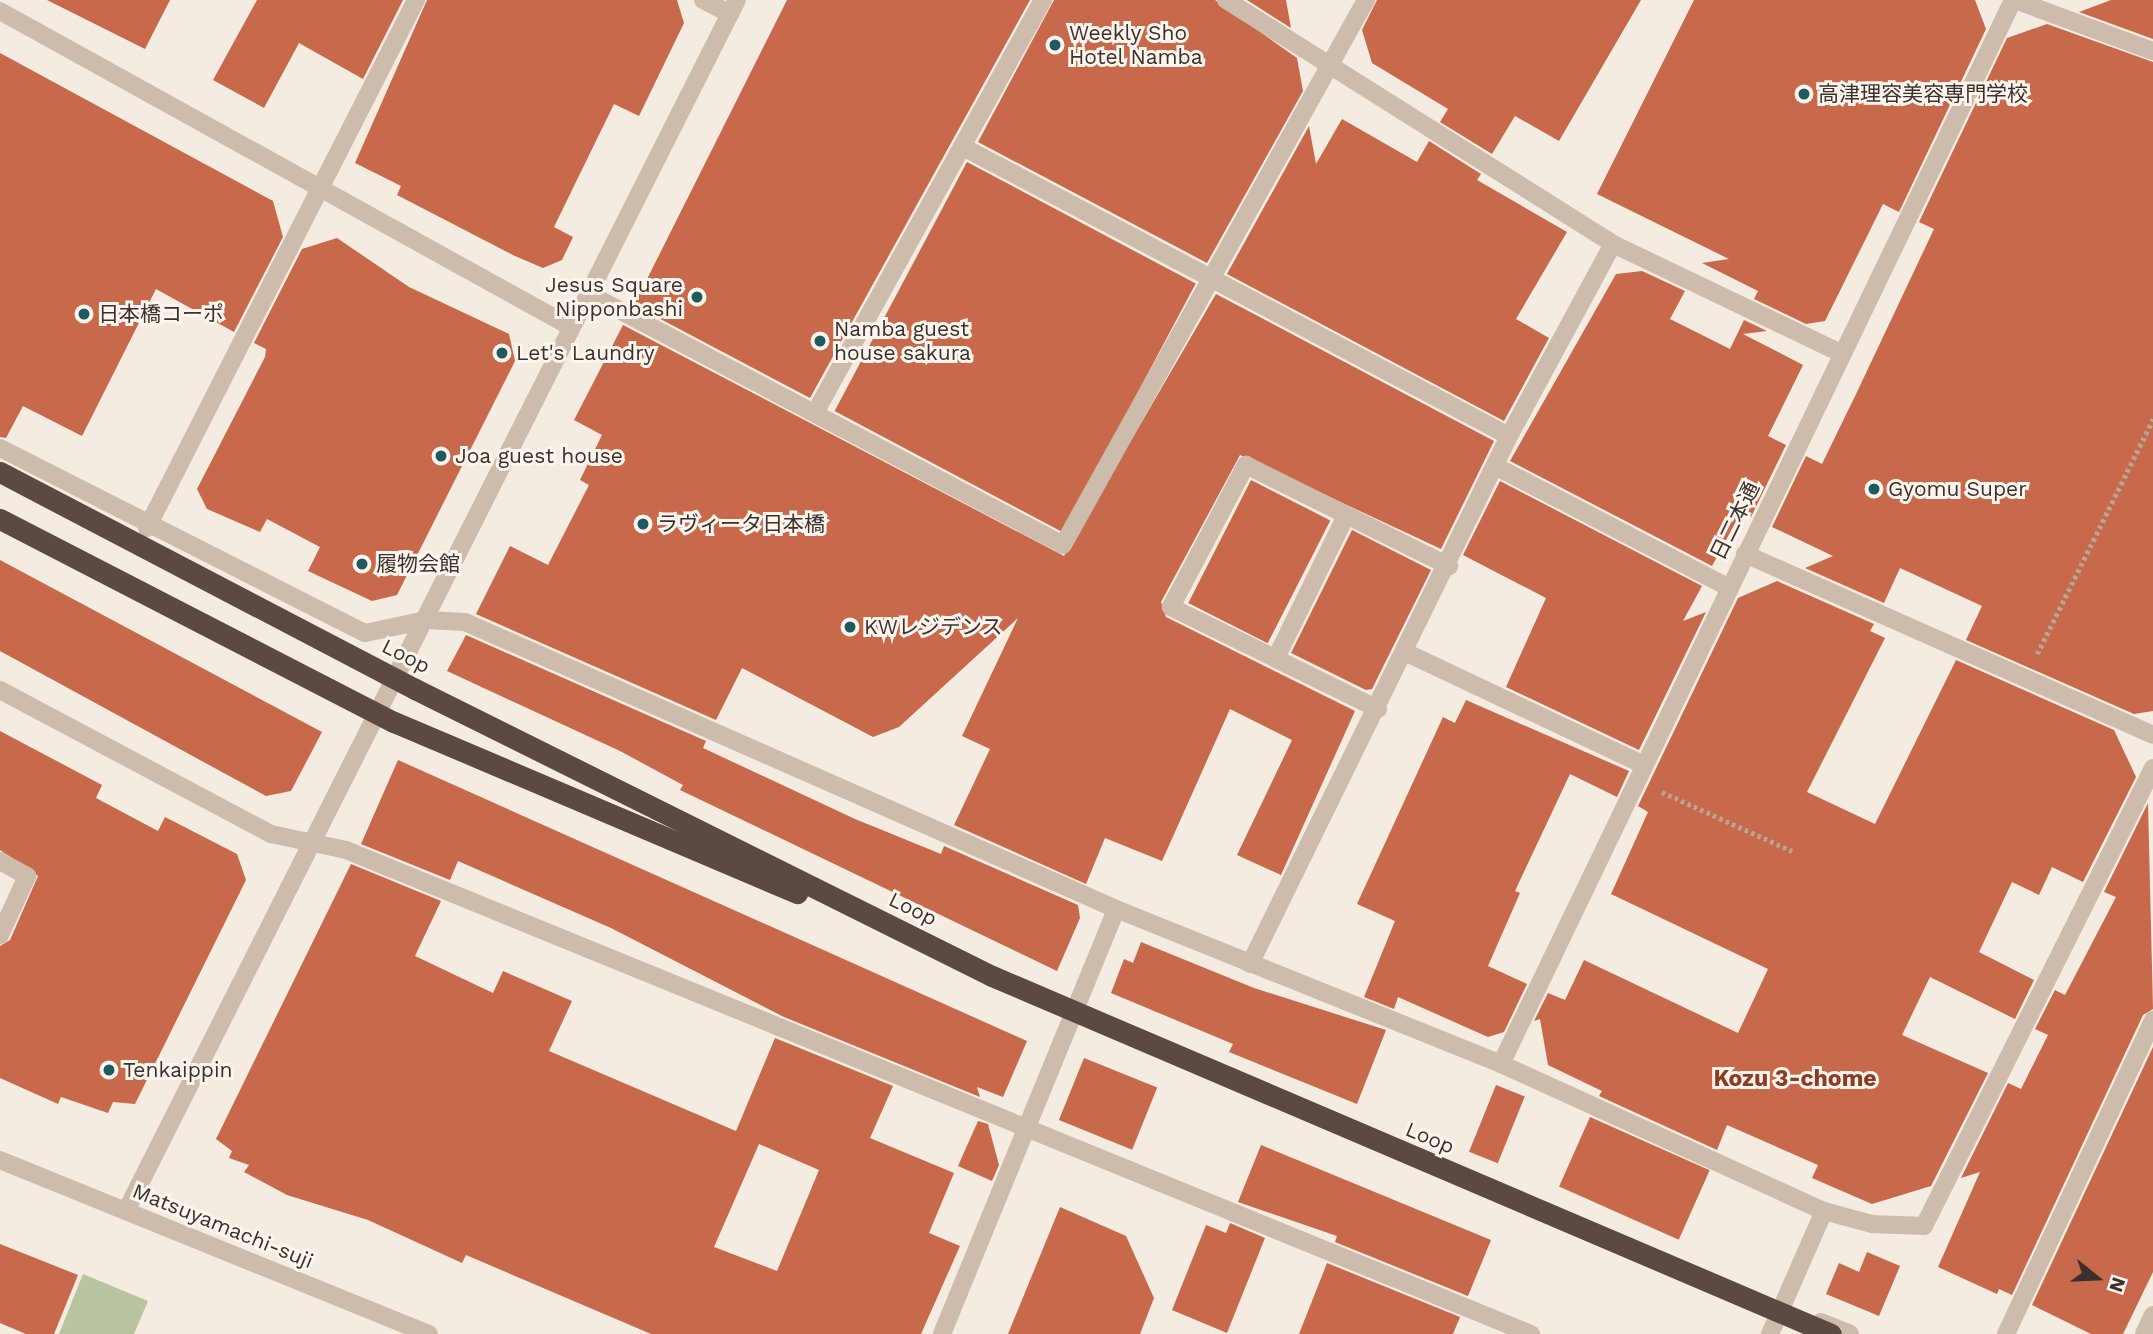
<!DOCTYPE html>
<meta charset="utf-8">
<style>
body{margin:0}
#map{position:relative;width:2153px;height:1334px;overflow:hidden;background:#f4ebe1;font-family:"Work Sans","Noto Sans JP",sans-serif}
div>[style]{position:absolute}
.green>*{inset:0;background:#b8c4a0}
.building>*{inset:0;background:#c8694b;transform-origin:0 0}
.path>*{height:4.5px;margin-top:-2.25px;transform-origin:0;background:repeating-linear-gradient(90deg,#b9a596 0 3.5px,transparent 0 7px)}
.service>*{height:18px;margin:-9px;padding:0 9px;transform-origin:9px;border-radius:9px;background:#cdbbac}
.minor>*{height:18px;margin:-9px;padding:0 9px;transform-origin:9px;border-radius:9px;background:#cdbbac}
.tertiary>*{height:18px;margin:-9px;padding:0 9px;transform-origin:9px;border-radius:9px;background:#cdbbac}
.motorway-bridge>*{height:21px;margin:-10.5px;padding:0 10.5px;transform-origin:10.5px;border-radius:10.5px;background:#5c4a42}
.dots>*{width:19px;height:19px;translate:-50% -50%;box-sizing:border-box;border:4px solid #fbf5ee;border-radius:50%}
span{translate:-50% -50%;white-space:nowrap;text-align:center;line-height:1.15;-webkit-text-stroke:6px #fbf5ee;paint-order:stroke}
.poi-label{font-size:21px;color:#3b302b}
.left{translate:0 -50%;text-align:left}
.right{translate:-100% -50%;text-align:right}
.street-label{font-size:21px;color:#3b302b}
.neighbourhood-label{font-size:23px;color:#8c3b22;font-weight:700}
.north{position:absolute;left:2062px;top:1243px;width:70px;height:70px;-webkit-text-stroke:5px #fbf5ee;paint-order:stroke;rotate:108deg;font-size:19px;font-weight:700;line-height:28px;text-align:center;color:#3b302b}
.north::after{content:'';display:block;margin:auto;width:24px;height:32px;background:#3b302b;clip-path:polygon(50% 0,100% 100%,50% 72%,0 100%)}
</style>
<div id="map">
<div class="green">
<div style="clip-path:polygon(83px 1274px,148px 1301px,134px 1334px,59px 1334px)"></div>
</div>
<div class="building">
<div style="clip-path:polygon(47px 0,170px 0,145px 49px)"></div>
<div style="clip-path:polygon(257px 0,403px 0,363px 79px,299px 43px,264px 108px,213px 80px)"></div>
<div style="clip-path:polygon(427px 0,677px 0,684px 23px,639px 116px,614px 104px,554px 227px,573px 237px,562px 260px,543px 268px,515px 256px,397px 195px,401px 186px,355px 163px)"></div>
<div style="clip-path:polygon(787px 0,1030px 0,810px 398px,634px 305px)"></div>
<div style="clip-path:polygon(1054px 0,1215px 0,1297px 58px,1303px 91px,1207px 263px,978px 142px)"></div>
<div style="clip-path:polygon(1247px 0,1286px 0,1291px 28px)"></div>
<div style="clip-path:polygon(1377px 0,1641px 0,1559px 141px,1515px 116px,1492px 154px,1440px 122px,1448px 109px,1372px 63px,1362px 30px)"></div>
<div style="clip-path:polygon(1694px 0,1975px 0,1986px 29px,1899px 212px,1883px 204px,1825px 321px,1806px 324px,1754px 299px,1758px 291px,1702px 263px,1729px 259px,1597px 194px)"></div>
<div style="clip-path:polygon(2111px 0,2153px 0,2153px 39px,2079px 12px)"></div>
<div style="clip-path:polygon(2047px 24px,2153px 62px,2153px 711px,2134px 714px,1966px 640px,1982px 606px,1900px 568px,1884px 603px,1805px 568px,1833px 556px,1772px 527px,1806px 456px,1822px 464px,1857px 392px,1934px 229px,1919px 222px,2007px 38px)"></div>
<div style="clip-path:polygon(0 53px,273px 201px,283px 237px,234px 332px,156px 289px,82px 436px,23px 406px,6px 438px,0 437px)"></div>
<div style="clip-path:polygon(1342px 119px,1417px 162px,1429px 141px,1481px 174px,1477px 180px,1567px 232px,1516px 319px,1549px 338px,1504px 421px,1227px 274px,1309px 126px,1316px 164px)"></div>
<div style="left:967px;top:162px;width:259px;height:282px;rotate:28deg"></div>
<div style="clip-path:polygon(337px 238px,409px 287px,509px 334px,515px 361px,397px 595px,372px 601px,308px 571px,320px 547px,267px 519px,260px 532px,207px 509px,197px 489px,265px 357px,266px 349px,254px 343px,302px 249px)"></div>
<div style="clip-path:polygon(1642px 271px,1685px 291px,1670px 319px,1730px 349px,1744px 320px,1767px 331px,1743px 334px,1803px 365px,1768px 436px,1786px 445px,1751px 517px,1741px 512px,1712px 566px,1510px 461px,1616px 274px)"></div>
<div style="clip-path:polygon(1216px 294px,1494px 441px,1441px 549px,1240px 455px,1161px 602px,1166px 617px,1355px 711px,1281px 875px,1237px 855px,1292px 740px,1230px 709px,1162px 861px,1105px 838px,1086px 884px,954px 825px,990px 749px,962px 736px,1018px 618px,899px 727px,873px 737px,742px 668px,716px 720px,476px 614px,510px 546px,548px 565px,589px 485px,580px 480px,602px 435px,574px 420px,623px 325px,1064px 556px)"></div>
<div style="left:1251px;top:480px;width:89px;height:138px;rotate:27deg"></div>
<div style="clip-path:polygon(1500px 481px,1702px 586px,1683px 621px,1706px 612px,1639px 750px,1506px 687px,1546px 598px,1463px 555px)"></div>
<div style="clip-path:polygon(1352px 530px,1431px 570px,1372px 689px,1366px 690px,1291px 653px)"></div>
<div style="clip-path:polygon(0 560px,322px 732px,291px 791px,266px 796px,0 651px)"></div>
<div style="clip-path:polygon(1777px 581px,1874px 624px,1870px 631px,1885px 638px,1807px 792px,1875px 824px,1956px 660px,2114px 730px,2136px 777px,2083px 882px,2052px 867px,2039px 895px,2012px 882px,1979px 952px,2034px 980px,2015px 1019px,1930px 977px,1902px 1035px,1988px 1073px,1931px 1186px,1872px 1204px,1812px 1178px,1818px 1165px,1727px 1125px,1717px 1150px,1599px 1096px,1602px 1091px,1548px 1065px,1540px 1019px,1534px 1021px,1548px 993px,1565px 1000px,1584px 960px,1738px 1033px,1768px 969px,1611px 894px,1648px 812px,1638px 806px,1738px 598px)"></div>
<div style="clip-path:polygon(466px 635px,706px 741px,703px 748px,855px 819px,941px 854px,944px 846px,1078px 905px,1080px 918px,1057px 971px,680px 790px,683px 785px,620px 751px,447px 671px)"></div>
<div style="clip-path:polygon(1466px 700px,1629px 771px,1617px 797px,1570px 774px,1515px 891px,1520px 893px,1488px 966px,1527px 984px,1504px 1032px,1488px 1037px,1398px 997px,1394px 1009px,1364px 997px,1395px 921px,1357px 904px,1443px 717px,1455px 723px)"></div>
<div style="clip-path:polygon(0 731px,102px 785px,96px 798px,158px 831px,165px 817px,237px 854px,246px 880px,135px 1104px,113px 1102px,108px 1113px,61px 1097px,58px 1104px,0 1078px,0 946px,10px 940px,38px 876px,0 850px)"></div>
<div style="clip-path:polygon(398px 760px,1027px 1041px,1003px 1097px,977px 1087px,980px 1097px,784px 1017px,611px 928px,458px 861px,450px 880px,361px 844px)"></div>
<div style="clip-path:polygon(2148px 803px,2153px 1009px,2143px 1015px,2012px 1295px,1999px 1289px,1997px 1294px,1938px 1267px,1980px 1172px,1961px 1178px,2008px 1083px,2021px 1089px,2048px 1035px,2035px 1029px,2055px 990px,2065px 995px,2116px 897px,2104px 892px)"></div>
<div style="clip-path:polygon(evenodd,351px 864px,441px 901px,415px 956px,493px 993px,503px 971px,572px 1001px,549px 1051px,736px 1131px,775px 1038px,893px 1086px,870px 1138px,954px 1173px,929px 1233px,960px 1246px,921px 1334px,651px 1334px,466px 1255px,462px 1263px,368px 1220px,287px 1195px,244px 1172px,249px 1165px,229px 1158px,232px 1151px,216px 1139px,351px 864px,759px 1144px,819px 1170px,777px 1271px,714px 1247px,759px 1144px)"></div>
<div style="clip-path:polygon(1141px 942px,1254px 988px,1386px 1030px,1357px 1104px,1229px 1052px,1233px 1044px,1111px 993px,1124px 959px,1133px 963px)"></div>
<div style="clip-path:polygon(2153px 1047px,2153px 1272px,2123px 1334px,2091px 1334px,2032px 1305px)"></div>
<div style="left:1084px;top:1058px;width:79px;height:67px;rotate:22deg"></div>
<div style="left:1496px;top:1085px;width:31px;height:72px;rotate:22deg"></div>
<div style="left:1590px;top:1117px;width:131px;height:76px;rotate:24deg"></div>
<div style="clip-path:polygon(978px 1121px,988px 1124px,999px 1165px,992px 1181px,958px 1166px)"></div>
<div style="clip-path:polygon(1261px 1145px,1491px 1240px,1468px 1296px,1335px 1242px,1337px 1236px,1238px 1202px)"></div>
<div style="clip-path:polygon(1060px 1207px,1126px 1236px,1154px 1298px,1140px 1334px,1008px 1334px)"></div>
<div style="clip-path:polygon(1230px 1223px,1265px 1238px,1227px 1333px,1172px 1310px,1206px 1225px,1226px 1233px)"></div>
<div style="clip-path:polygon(0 1244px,78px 1275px,54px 1334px,26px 1334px,0 1323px)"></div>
<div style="clip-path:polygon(1867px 1252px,1900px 1266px,1879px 1316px,1826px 1294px,1839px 1263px,1859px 1272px)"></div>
<div style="clip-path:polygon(1327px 1263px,1460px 1317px,1453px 1334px,1299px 1334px)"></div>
</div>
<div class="path">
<div style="left:2037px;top:654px;width:262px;rotate:-63.7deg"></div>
<div style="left:1662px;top:792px;width:143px;rotate:24.4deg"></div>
</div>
<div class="service">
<div style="left:1499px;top:468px;width:258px;rotate:27.5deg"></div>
<div style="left:0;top:935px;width:65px;rotate:-65.4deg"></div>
</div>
<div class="minor">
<div style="left:703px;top:0;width:30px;rotate:27deg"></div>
<div style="left:1226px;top:0;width:457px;rotate:32.2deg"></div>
<div style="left:1613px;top:244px;width:252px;rotate:25.6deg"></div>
<div style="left:2015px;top:0;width:147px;rotate:20.3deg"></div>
<div style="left:0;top:11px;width:653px;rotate:28.96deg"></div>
<div style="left:963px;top:147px;width:618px;rotate:27.89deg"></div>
<div style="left:589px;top:294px;width:536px;rotate:27.9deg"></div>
<div style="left:1063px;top:545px;width:624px;rotate:-60.93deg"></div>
<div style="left:816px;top:411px;width:470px;rotate:-61.1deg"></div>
<div style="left:0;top:448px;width:409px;rotate:26.9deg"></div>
<div style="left:365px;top:633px;width:62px;rotate:-12deg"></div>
<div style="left:426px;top:620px;width:39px;rotate:3deg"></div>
<div style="left:465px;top:622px;width:711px;rotate:23.79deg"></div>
<div style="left:1116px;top:909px;width:415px;rotate:21.9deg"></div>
<div style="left:1501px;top:1064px;width:355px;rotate:24.5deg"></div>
<div style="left:1824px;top:1211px;width:50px;rotate:15.2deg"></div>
<div style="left:1872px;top:1224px;width:52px;rotate:2.2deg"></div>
<div style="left:1924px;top:1226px;width:512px;rotate:-63.43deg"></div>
<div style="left:147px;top:528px;width:593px;rotate:-63deg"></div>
<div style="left:1745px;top:554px;width:446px;rotate:23.9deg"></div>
<div style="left:1407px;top:653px;width:262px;rotate:25.3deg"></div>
<div style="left:1276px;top:658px;width:158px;rotate:-63.8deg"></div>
<div style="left:0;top:690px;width:307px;rotate:28deg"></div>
<div style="left:271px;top:834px;width:77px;rotate:12deg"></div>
<div style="left:346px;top:850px;width:1280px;rotate:22.22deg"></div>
<div style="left:1378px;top:709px;width:231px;rotate:-153.8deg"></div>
<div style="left:1171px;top:607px;width:161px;rotate:-62.2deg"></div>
<div style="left:1246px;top:465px;width:227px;rotate:26.5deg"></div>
<div style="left:0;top:861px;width:31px;rotate:29deg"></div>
<div style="left:1250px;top:964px;width:588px;rotate:-63.87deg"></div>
<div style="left:1509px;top:436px;width:218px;rotate:-61.6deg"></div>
<div style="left:1501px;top:1064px;width:1181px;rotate:-64.3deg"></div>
<div style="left:126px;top:1211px;width:1356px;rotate:-63.23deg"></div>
<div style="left:1821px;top:1322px;width:31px;rotate:22deg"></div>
<div style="left:942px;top:1334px;width:459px;rotate:-67.7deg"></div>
<div style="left:1770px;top:1334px;width:134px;rotate:-66.3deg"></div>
<div style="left:2006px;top:1334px;width:347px;rotate:-64.9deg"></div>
<div style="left:2144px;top:1334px;width:21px;rotate:-65deg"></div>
</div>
<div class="tertiary">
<div style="left:0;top:1160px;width:463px;rotate:22.1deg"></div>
</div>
<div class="motorway-bridge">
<div style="left:0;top:472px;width:468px;rotate:27.6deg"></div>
<div style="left:415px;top:689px;width:644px;rotate:26.45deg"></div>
<div style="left:992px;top:976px;width:912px;rotate:23.11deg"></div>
<div style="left:0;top:519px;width:443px;rotate:27.3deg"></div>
<div style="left:394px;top:722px;width:438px;rotate:23deg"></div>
</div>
<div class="dots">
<div style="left:1055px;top:45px;background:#1f5a5e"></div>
<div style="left:1804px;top:94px;background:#1f5a5e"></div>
<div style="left:697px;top:297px;background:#1f5a5e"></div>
<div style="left:84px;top:314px;background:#1f5a5e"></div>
<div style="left:820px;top:341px;background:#1f5a5e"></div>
<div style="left:502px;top:353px;background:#1f5a5e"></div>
<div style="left:441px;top:456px;background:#1f5a5e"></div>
<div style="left:1874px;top:489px;background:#1f5a5e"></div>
<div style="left:643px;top:524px;background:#1f5a5e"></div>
<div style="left:362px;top:564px;background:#1f5a5e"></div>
<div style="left:850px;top:627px;background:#1f5a5e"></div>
<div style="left:109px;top:1070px;background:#1f5a5e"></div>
</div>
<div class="poi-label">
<span class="left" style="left:1069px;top:45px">Weekly Sho<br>Hotel Namba</span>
<span class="left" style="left:1818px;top:94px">高津理容美容専門学校</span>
<span class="right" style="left:683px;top:297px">Jesus Square<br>Nipponbashi</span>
<span class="left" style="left:98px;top:314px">日本橋コーポ</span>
<span class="left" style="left:834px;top:341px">Namba guest<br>house sakura</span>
<span class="left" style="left:516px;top:353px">Let's Laundry</span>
<span class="left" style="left:455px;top:456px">Joa guest house</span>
<span class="left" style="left:1888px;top:489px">Gyomu Super</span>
<span class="left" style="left:657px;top:524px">ラヴィータ日本橋</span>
<span class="left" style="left:376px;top:564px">履物会館</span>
<span class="left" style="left:864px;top:627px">KWレジデンス</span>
<span class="left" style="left:123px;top:1070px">Tenkaippin</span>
</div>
<div class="street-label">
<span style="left:1735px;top:521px;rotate:-64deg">日二本通</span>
<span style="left:406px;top:656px;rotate:27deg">Loop</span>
<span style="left:913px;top:909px;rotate:26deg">Loop</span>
<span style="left:1430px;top:1138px;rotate:23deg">Loop</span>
<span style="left:223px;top:1226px;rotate:22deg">Matsuyamachi-suji</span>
</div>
<div class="neighbourhood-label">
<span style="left:1795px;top:1079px">Kozu 3-chome</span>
</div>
<div class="north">N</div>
</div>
